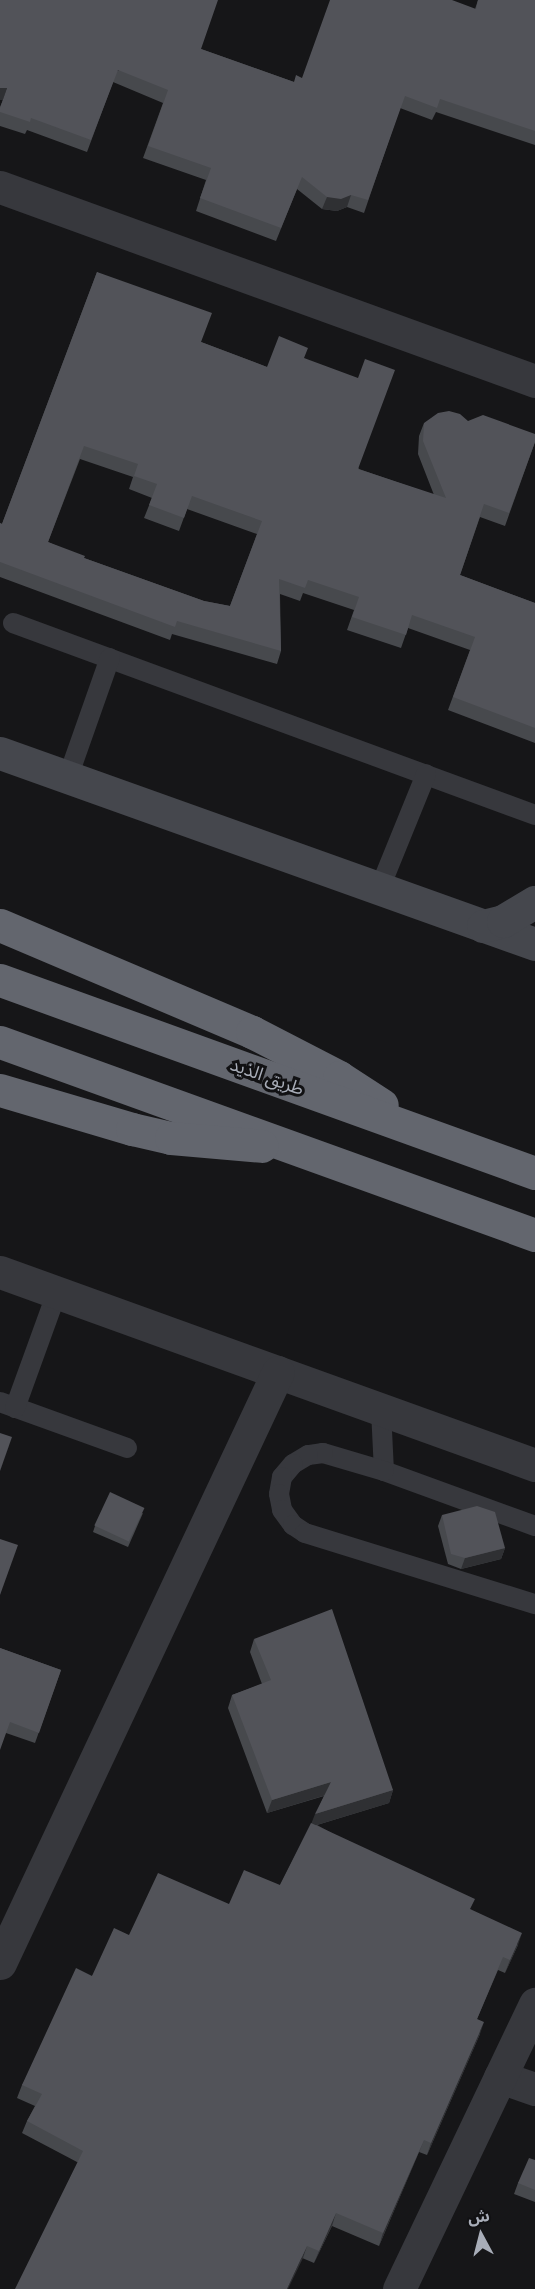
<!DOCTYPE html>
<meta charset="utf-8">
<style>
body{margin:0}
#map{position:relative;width:535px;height:2289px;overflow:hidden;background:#161618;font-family:Raleway,"Noto Sans Arabic",sans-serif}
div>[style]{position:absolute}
.lane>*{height:20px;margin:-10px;padding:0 10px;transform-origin:10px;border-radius:10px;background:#37383d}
.street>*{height:33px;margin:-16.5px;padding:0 16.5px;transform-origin:16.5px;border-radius:16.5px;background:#37383d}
.secondary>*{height:33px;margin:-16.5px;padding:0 16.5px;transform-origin:16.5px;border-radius:16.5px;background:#45474d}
.highway>*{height:33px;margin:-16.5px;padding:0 16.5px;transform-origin:16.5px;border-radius:16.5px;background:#63666e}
.wall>*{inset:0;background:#47494d}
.shaded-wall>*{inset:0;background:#2f3033}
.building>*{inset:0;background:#525359;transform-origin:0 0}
span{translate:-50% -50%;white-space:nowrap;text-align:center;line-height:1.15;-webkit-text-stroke:6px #111113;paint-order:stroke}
.street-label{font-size:18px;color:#a8adb8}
.north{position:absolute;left:451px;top:2205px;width:60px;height:60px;-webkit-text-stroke:4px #111113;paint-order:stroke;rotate:353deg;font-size:16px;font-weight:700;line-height:24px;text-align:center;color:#a8adb8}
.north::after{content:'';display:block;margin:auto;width:21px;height:27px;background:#a8adb8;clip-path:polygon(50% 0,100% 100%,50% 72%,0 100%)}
</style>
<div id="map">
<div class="lane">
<div style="left:13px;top:623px;width:556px;rotate:20.19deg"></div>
<div style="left:68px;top:777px;width:126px;rotate:-70.6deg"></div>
<div style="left:379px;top:890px;width:125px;rotate:-67.9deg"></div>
<div style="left:0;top:1402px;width:135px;rotate:19.9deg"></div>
<div style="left:15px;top:1408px;width:123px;rotate:-70.1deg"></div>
<div style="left:381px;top:1410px;width:61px;rotate:87.2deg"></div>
<div style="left:535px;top:1526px;width:161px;rotate:-160deg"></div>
<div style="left:384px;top:1471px;width:64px;rotate:-163.6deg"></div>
<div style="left:323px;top:1453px;width:15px;rotate:172deg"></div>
<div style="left:308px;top:1455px;width:17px;rotate:149deg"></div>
<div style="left:293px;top:1464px;width:17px;rotate:130deg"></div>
<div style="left:282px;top:1477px;width:17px;rotate:100deg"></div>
<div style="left:279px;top:1494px;width:16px;rotate:79deg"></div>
<div style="left:282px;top:1510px;width:19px;rotate:54deg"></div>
<div style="left:293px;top:1525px;width:14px;rotate:34deg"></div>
<div style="left:305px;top:1533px;width:241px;rotate:17.2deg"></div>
</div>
<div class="street">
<div style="left:0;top:187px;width:569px;rotate:19.93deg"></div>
<div style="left:0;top:1272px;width:569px;rotate:19.84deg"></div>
<div style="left:0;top:1963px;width:653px;rotate:-64.81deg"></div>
<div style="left:500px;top:2077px;width:37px;rotate:19deg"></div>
<div style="left:399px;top:2289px;width:316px;rotate:-64.5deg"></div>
</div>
<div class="secondary">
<div style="left:0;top:753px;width:568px;rotate:19.65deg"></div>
<div style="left:483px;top:926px;width:21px;rotate:-14deg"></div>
<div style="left:503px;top:921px;width:37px;rotate:-31deg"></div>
</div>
<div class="highway">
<div style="left:0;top:925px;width:274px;rotate:23deg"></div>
<div style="left:252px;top:1032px;width:98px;rotate:27.3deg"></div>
<div style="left:339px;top:1077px;width:51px;rotate:33.1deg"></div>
<div style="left:0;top:980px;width:569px;rotate:19.84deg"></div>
<div style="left:0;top:1042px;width:569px;rotate:19.84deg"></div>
<div style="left:0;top:1090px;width:138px;rotate:16.5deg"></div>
<div style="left:132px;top:1129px;width:40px;rotate:13deg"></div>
<div style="left:171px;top:1138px;width:91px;rotate:5deg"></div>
</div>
<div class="wall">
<div style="clip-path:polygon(478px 0,535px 0,535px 145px,436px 112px,432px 120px,400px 108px,364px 213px,347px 207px,337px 211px,322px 209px,297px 189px,276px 241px,196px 211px,206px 180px,143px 158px,163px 103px,113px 82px,87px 152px,27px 130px,25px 134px,0 126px,0 107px,3px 100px,201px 49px,294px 82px,475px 9px)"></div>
<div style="clip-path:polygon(evenodd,97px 272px,201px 342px,267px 367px,304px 358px,359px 469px,434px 495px,418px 454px,419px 436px,424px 423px,468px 421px,535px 442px,505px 526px,480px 517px,460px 575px,535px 603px,535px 743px,448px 710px,470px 650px,408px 628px,401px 648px,347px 630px,354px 610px,303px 593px,300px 601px,280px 594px,281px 651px,277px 664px,172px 634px,170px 640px,0 577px,0 523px,2px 524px,97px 272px,80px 459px,133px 477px,129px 489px,152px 498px,144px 518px,179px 531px,187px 509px,257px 534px,230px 606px,204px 601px,84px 558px,48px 542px,80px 459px)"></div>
<div style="clip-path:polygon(143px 1513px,128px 1547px,93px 1532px,95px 1526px)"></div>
<div style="clip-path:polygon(442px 1515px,505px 1548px,501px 1559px,461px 1569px,448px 1564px,438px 1526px)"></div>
<div style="clip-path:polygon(254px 1639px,393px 1790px,389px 1803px,317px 1825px,471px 1910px,518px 1945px,505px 1973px,498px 1970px,477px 2019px,480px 2034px,427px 2155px,419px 2152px,379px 2246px,332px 2226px,314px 2263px,77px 2162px,22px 2133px,27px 2121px,35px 2106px,17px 2098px,22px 2085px,92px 1976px,129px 1935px,229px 1904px,280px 1885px,312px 1823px,324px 1796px,267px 1813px,228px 1708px,232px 1695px,262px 1684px,250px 1652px)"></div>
<div style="clip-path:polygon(0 1648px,61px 1670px,35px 1743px,6px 1733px)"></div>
<div style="clip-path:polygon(535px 2160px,535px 2202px,514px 2194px,518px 2183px)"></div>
</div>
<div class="shaded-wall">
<div style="clip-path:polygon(0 88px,7px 88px,3px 100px,0 100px)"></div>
<div style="clip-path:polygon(351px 195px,347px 207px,337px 211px,322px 209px,327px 197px)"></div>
<div style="clip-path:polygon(505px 1548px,501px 1559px,461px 1569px,465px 1558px)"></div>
<div style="clip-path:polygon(331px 1782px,326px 1795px,267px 1813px,272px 1800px)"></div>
<div style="clip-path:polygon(393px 1790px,389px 1803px,310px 1827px,315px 1814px)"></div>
<div style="clip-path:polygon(522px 1933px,518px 1945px,505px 1973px,510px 1960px)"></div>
<div style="clip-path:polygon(484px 2022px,480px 2034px,427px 2155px,431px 2143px)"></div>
<div style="clip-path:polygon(424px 2140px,419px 2152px,379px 2246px,383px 2233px)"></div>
<div style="clip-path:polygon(336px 2213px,332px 2226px,314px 2263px,319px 2251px)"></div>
<div style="clip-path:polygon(307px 2246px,303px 2258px,288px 2289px,287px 2289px)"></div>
</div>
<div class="building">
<div style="clip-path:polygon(0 0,218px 0,201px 49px,294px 82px,296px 75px,302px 78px,330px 0,452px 0,476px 9px,478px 0,535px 0,535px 131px,440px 99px,437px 108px,405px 96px,368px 200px,351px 195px,341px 199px,327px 197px,302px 177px,281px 228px,200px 198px,211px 168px,148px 146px,168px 90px,118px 70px,91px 140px,31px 118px,30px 122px,0 112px,0 108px,7px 88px,0 88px)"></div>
<div style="clip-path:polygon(evenodd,97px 272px,212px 313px,201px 342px,267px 367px,279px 336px,308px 348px,304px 358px,358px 378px,365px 359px,395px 370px,358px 469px,446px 498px,423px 441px,424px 423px,438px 413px,449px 411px,460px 414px,468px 421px,483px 415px,535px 434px,535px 442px,509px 513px,484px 504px,460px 575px,535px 603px,535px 728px,453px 697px,475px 637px,412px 615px,406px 635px,352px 617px,359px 597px,308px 580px,305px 588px,279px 579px,281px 651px,177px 621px,175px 627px,0 562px,0 523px,2px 524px,97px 272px,84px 446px,138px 464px,134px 476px,157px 484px,149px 505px,184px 518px,192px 496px,262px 521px,230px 606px,204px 601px,84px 558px,85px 556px,48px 542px,84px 446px)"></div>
<div style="clip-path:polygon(0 1433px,12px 1437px,0 1471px)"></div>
<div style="left:110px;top:1492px;width:38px;height:37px;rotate:25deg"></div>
<div style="clip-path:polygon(477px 1506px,495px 1512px,505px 1548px,465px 1558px,451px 1554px,442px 1515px)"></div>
<div style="clip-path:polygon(0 1539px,18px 1545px,0 1595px)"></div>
<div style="clip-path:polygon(332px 1609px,393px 1790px,315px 1814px,331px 1782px,272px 1800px,232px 1695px,271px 1680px,254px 1639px)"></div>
<div style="clip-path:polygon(0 1648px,61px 1670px,39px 1733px,10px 1722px,0 1750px)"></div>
<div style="clip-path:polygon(311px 1823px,475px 1899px,470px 1909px,522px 1933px,510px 1960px,503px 1957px,477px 2019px,484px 2022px,431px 2143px,424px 2140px,383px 2233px,336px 2213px,319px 2251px,307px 2246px,287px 2289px,15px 2289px,83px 2151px,27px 2121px,42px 2094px,22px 2085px,76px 1968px,92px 1976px,114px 1928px,129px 1935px,158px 1873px,229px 1904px,244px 1870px,280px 1885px)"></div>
<div style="clip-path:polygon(529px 2158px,535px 2160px,535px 2190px,518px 2183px)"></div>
</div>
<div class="street-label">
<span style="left:267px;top:1077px;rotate:20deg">طريق الذيد</span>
</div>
<div class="north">ش</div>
</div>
